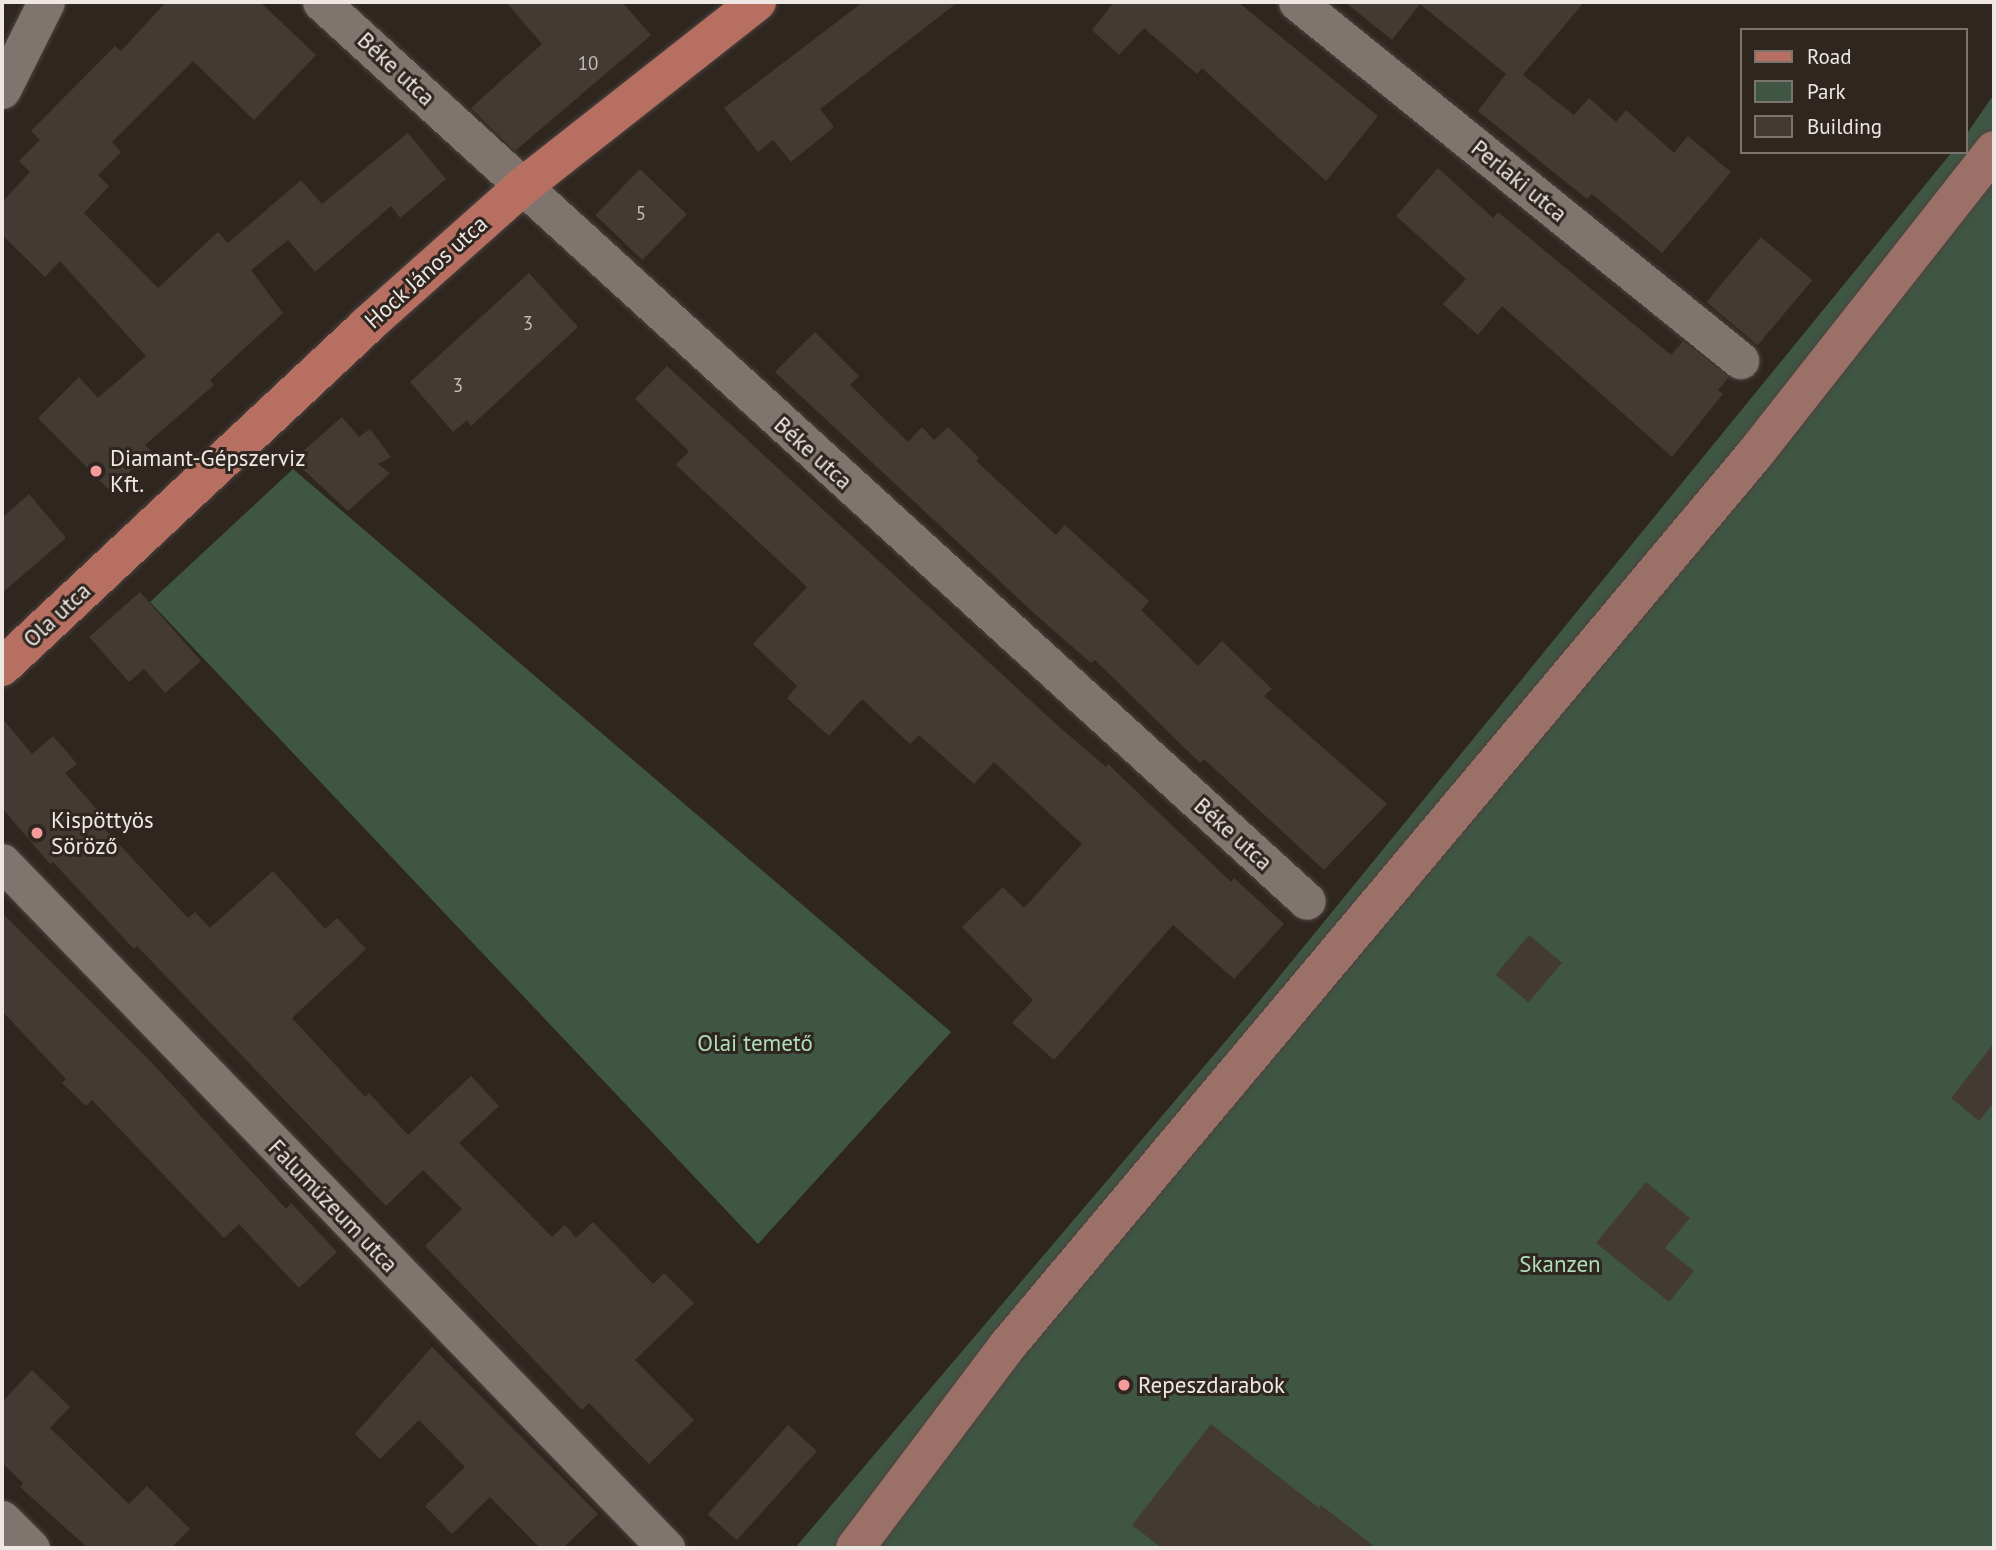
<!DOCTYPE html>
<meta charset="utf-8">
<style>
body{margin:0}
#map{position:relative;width:1996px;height:1550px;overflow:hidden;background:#2f2620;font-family:"PT Sans",sans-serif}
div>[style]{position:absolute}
.green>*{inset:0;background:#405645}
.building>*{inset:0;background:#433b33;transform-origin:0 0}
.roads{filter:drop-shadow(0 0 2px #4b433e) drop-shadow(0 0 2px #4b433e)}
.street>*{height:37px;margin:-18.5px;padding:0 18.5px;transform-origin:18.5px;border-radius:18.5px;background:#80746e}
.secondary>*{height:38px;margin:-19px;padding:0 19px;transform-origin:19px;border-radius:19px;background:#9b7167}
.primary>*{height:38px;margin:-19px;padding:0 19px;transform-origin:19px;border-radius:19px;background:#b76f61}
.dots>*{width:19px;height:19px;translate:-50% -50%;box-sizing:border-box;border:4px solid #2f2620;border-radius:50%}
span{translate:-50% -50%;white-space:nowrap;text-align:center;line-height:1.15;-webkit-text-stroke:6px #2f2620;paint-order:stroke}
.number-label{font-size:19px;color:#c3bcb8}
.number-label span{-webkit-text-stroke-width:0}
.street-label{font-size:23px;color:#eee7e4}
.poi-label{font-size:23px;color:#eee7e4}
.left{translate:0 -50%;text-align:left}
.park-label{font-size:23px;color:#aedeb7}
.frame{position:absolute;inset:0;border:4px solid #eee7e4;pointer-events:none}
.legend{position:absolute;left:1740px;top:28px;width:228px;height:126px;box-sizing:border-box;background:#2f2620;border:2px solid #7b736e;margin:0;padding:9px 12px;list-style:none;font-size:21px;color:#eee7e4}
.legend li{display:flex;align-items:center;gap:14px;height:35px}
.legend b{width:35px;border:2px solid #7b736e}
</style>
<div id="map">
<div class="green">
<div style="clip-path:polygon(1994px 94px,1994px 1548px,795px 1548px,1252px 1010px,1952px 152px,1966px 152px,1966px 135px)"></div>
<div style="clip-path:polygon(293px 469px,951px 1032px,758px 1244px,150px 602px)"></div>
</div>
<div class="building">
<div style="clip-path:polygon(166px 2px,260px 2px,316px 55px,254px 120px,193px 61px,112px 142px,121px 152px,98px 175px,109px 186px,84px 213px,158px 288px,218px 232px,228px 243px,301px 180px,322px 204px,408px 133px,446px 179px,400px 218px,391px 206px,315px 272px,288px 240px,251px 270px,283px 313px,210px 380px,214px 385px,145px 445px,151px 451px,110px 491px,38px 418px,79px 377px,98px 398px,146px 356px,60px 261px,45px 277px,2px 235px,2px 202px,30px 172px,19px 161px,40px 140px,31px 131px,115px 46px,121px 51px)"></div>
<div style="clip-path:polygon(506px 2px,622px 2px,651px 35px,515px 151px,471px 108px,542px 44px)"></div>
<div style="clip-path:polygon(863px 2px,958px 2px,820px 109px,834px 127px,791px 162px,773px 140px,758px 152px,724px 108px)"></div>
<div style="clip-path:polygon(1114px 2px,1238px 2px,1378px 116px,1326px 181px,1202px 68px,1197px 74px,1144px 28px,1119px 55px,1092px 30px)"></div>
<div style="clip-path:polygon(1345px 2px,1584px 2px,1523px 75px,1574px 115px,1589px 98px,1616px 122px,1626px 110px,1674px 153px,1688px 136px,1731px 172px,1662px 253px,1592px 194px,1587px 199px,1478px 111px,1506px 74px,1420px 4px,1392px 40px)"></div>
<div style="clip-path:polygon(1438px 168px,1493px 218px,1498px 212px,1671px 355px,1683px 341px,1729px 377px,1718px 390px,1723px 394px,1672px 457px,1502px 306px,1478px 335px,1443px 304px,1466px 279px,1396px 216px)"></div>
<div style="left:640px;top:169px;width:65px;height:64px;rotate:44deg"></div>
<div style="left:1761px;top:237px;width:67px;height:85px;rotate:40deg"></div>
<div style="clip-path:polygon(529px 273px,578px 327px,471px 426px,467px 420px,453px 432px,410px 382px)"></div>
<div style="clip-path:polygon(815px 332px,859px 376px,850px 385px,908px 442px,922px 427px,934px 440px,948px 427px,979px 458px,976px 461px,1056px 535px,1065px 525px,1149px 601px,1141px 610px,1198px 666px,1222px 641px,1272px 689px,1264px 696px,1387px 804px,1324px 870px,1204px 759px,1200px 763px,1095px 660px,1091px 663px,1035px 614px,775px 372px)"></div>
<div style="clip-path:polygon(667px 366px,1056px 724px,1106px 767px,1108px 764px,1231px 882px,1234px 878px,1284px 924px,1234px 979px,1173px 925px,1054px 1060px,1012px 1023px,1033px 1000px,962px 927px,1003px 887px,1024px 908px,1082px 844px,994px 762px,974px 784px,919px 735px,910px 744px,862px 699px,829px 736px,787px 698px,797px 686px,753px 644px,807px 587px,676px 465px,689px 451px,635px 399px)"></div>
<div style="clip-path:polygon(342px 417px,359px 437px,370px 429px,391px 457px,378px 464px,390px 473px,348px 511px,293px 460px)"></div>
<div style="clip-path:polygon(29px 494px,66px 538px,2px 593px,2px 518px)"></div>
<div style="clip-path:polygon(140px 592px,201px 661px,165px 693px,144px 669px,129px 682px,89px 637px)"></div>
<div style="clip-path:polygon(2px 718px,32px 754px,53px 736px,77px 764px,65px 773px,104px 818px,99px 823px,188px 918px,195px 912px,210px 928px,273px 871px,325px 929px,337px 918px,366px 949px,292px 1018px,365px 1097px,369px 1093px,408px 1135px,471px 1076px,499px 1106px,459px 1143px,552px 1237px,565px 1225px,576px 1238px,593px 1222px,653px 1284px,664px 1273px,694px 1303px,635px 1360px,694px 1420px,649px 1464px,589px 1403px,582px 1410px,425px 1246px,462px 1209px,423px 1170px,386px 1206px,137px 946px,134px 949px,53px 862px,50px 864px,2px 808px)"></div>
<div style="clip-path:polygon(2px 913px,154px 1065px,286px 1209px,291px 1203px,337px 1252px,299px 1288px,239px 1224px,224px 1238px,92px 1100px,86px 1106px,62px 1083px,66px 1079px,2px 1011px)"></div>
<div style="left:1529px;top:935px;width:43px;height:52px;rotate:40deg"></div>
<div style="clip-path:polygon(1994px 1043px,1994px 1102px,1979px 1121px,1951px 1098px)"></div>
<div style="clip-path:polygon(1646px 1182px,1690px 1218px,1665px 1248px,1694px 1271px,1669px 1302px,1596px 1243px)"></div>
<div style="clip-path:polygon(432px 1347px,598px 1514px,563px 1548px,540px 1548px,490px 1497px,452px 1534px,425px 1506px,465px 1467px,419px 1420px,380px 1459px,355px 1434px)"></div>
<div style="clip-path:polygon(32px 1370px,70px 1407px,50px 1428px,129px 1504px,147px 1486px,190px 1529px,171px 1548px,88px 1548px,20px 1487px,23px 1483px,2px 1463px,2px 1402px)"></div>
<div style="clip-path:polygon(1211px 1424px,1319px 1508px,1321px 1505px,1376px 1548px,1162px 1548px,1132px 1525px)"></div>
<div style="left:788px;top:1425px;width:39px;height:120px;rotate:42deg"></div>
</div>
<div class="roads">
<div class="street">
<div style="left:321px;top:2px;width:1334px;rotate:42.36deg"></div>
<div style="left:1297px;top:2px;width:570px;rotate:38.94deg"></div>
<div style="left:2px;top:90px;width:98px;rotate:-63.4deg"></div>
<div style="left:2px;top:862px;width:955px;rotate:45.93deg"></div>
<div style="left:2px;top:1519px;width:41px;rotate:45deg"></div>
</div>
<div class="secondary">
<div style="left:855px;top:1548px;width:254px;rotate:-53deg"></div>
<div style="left:1008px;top:1345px;width:1161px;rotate:-50.03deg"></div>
<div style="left:1754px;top:455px;width:388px;rotate:-51.8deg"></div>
</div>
<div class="primary">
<div style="left:2px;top:667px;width:499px;rotate:-43.1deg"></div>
<div style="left:366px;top:326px;width:209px;rotate:-41.7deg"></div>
<div style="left:522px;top:187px;width:299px;rotate:-38.2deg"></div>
</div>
</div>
<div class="dots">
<div style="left:96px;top:471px;background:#f59b9b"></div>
<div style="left:37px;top:833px;background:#f59b9b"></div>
<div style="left:1124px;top:1385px;background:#f59b9b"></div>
</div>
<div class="number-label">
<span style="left:588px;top:64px">10</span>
<span style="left:641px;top:214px">5</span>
<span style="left:528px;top:324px">3</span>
<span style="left:458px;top:386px">3</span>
</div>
<div class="street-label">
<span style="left:396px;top:69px;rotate:43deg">Béke utca</span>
<span style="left:1519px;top:181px;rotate:39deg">Perlaki utca</span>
<span style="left:426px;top:272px;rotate:-42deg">Hock János utca</span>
<span style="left:813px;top:453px;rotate:42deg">Béke utca</span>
<span style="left:57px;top:615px;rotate:-43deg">Ola utca</span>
<span style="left:1233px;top:834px;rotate:42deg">Béke utca</span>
<span style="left:333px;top:1206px;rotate:46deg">Falumúzeum utca</span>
</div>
<div class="poi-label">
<span class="left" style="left:110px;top:471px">Diamant-Gépszerviz<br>Kft.</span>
<span class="left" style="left:51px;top:833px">Kispöttyös<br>Söröző</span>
<span class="left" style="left:1138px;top:1385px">Repeszdarabok</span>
</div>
<div class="park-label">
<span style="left:755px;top:1043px">Olai temető</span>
<span style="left:1560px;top:1264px">Skanzen</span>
</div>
<div class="frame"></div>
<ul class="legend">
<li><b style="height:9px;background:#b76f61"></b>Road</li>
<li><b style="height:19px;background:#405645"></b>Park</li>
<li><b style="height:19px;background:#433b33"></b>Building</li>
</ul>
</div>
